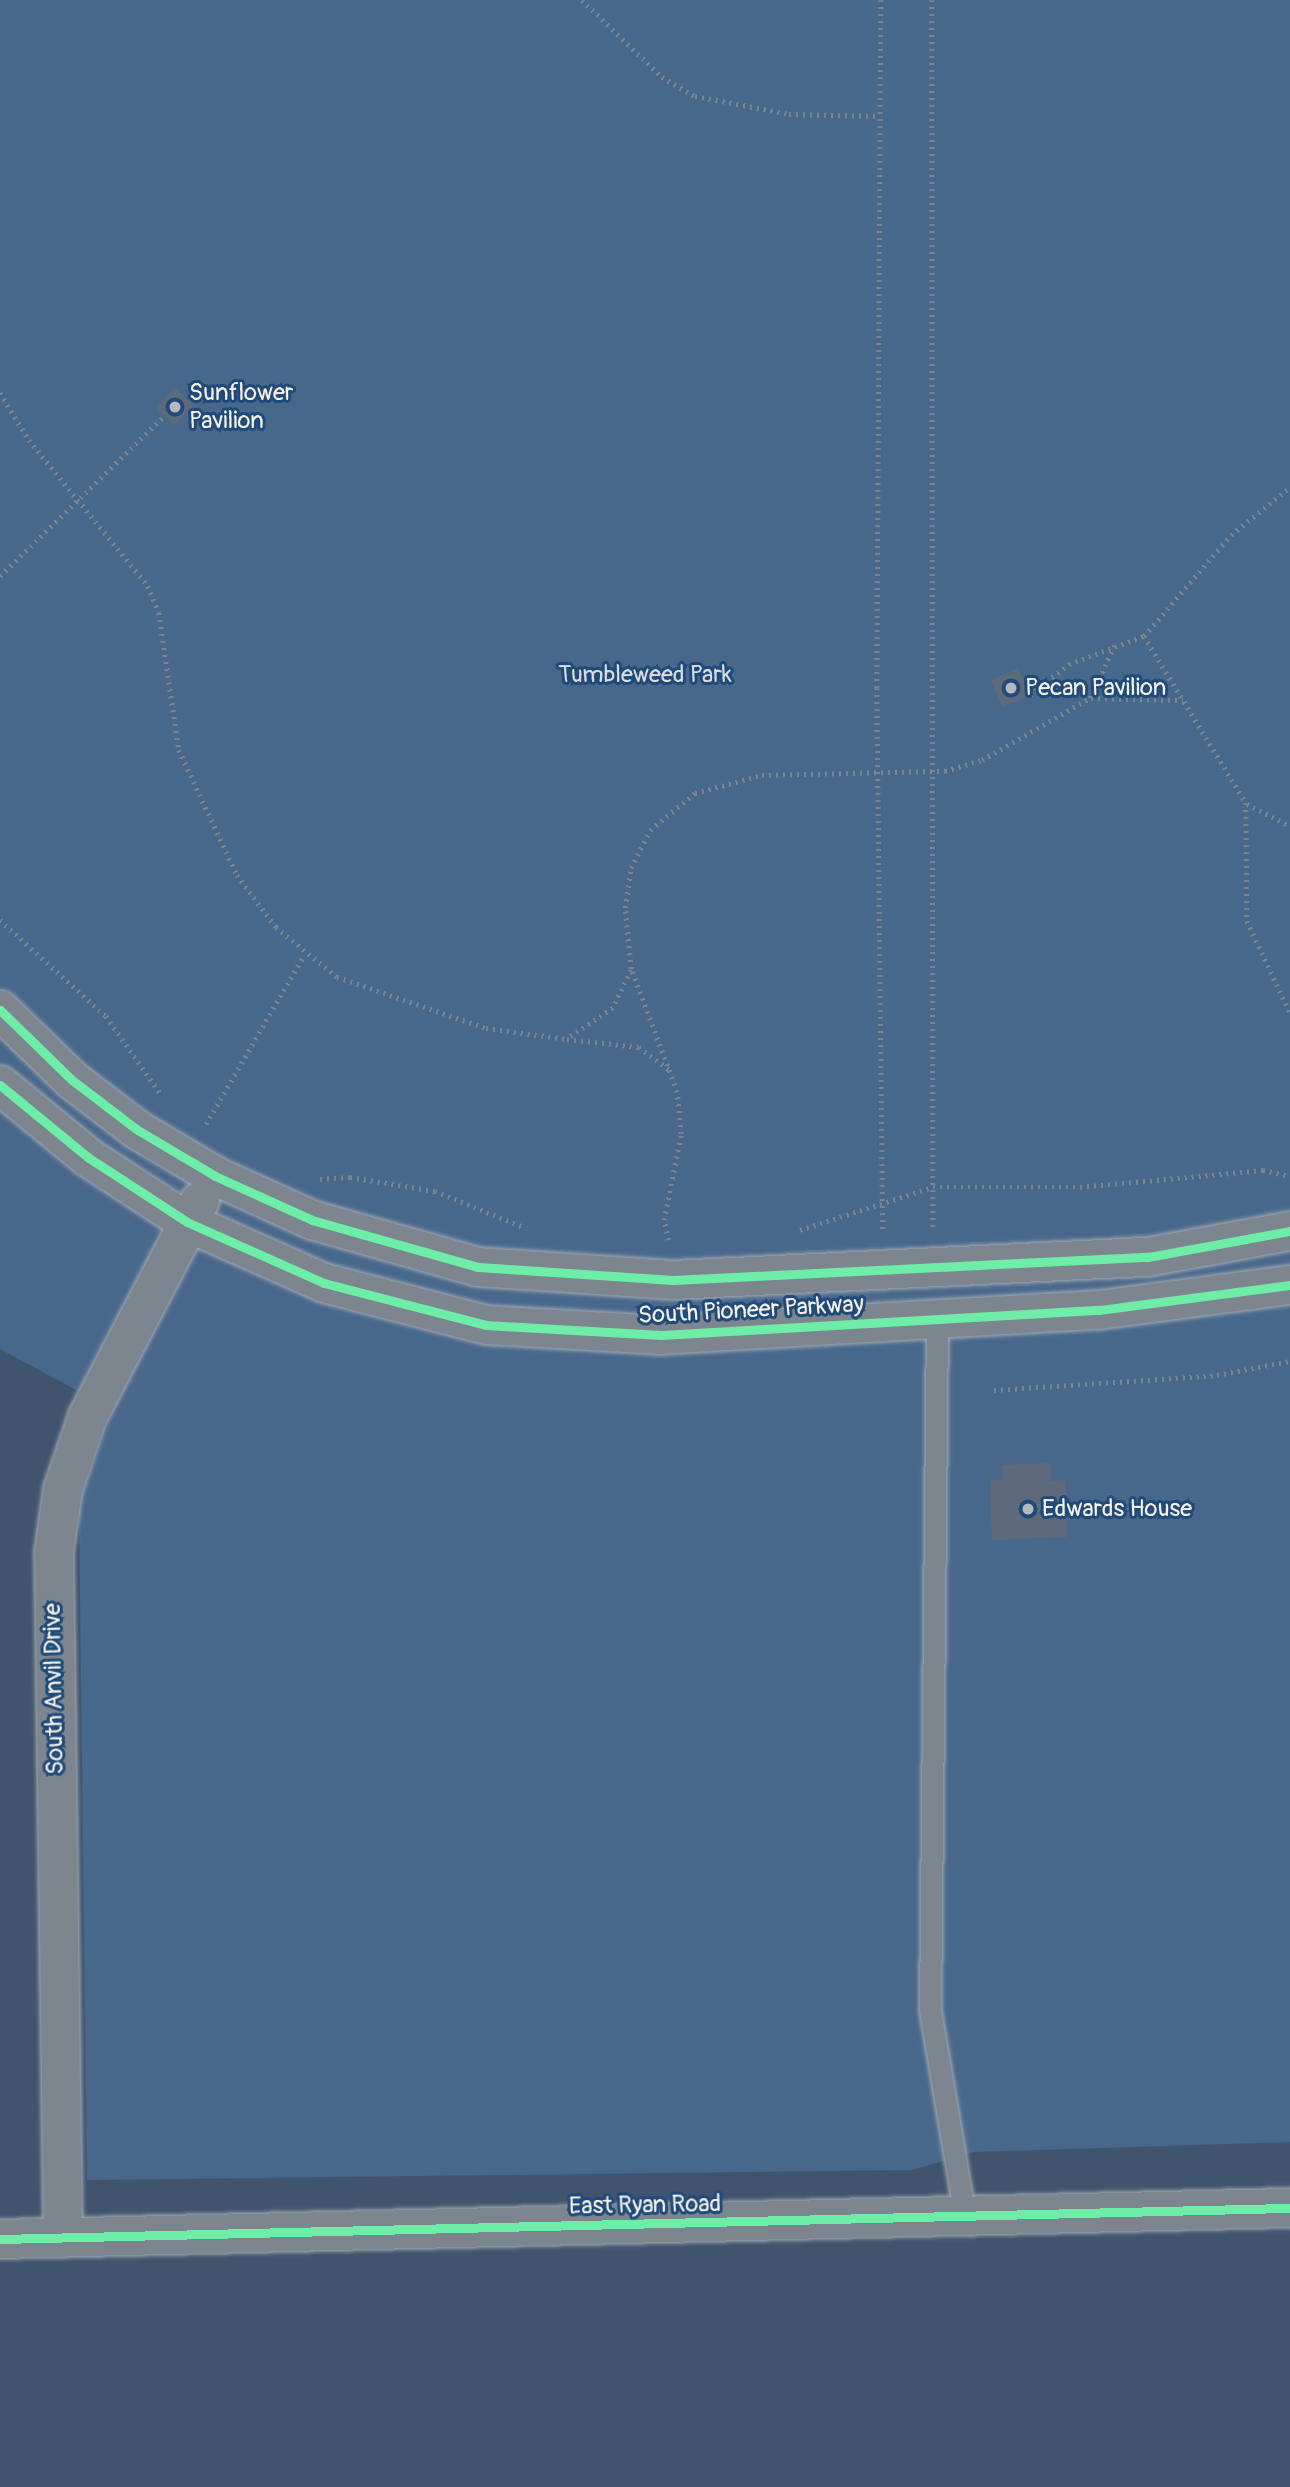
<!DOCTYPE html>
<style>
body{margin:0}
#map{position:relative;width:1290px;height:2487px;overflow:hidden;background:#40556d;font-family:Pangolin,sans-serif}
div>[style]{position:absolute}
.green>*{inset:0;background:#48688b}
.building>*{inset:0;background:#5c6a7b;transform-origin:0 0}
.path>*{height:4.5px;margin-top:-2.25px;transform-origin:0;background:repeating-linear-gradient(90deg,#7a8590 0 2px,transparent 0 7px)}
.roads{filter:drop-shadow(0 0 2px #a1aab3) drop-shadow(0 0 2px #a1aab3)}
.lane>*{height:21px;margin:-10.5px;padding:0 10.5px;transform-origin:10.5px;border-radius:10.5px;background:#7d868f}
.street>*{height:38px;margin:-19px;padding:0 19px;transform-origin:19px;border-radius:19px;background:#7d868f}
.cycleway>*{height:9px;margin:-4.5px;padding:0 4.5px;transform-origin:4.5px;border-radius:4.5px;background:#6deda7}
.dots>*{width:19px;height:19px;translate:-50% -50%;box-sizing:border-box;border:4px solid #1f4a7a;border-radius:50%}
span{translate:-50% -50%;white-space:nowrap;text-align:center;line-height:1.15;-webkit-text-stroke:6px #1f4a7a;paint-order:stroke}
.poi-label{font-size:24px;color:#f4f1e8}
.left{translate:0 -50%;text-align:left}
.park-label{font-size:24px;color:#dadddb}
.street-label{font-size:24px;color:#f4f1e8}
</style>
<div id="map">
<div class="green">
<div style="clip-path:polygon(0 0,1290px 0,1290px 2142px,974px 2152px,912px 2170px,87px 2180px,79px 1505px,113px 1410px,0 1349px)"></div>
</div>
<div class="building">
<div style="left:175px;top:388px;width:25px;height:28px;rotate:42deg"></div>
<div style="left:1018px;top:668px;width:30px;height:30px;rotate:66deg"></div>
<div style="clip-path:polygon(1050px 1463px,1051px 1481px,1065px 1480px,1067px 1537px,992px 1540px,990px 1480px,1003px 1480px,1002px 1465px)"></div>
</div>
<div class="path">
<div style="left:582px;top:0;width:111px;rotate:43.9deg"></div>
<div style="left:662px;top:77px;width:38px;rotate:30deg"></div>
<div style="left:695px;top:96px;width:96px;rotate:10.8deg"></div>
<div style="left:789px;top:114px;width:90px;rotate:1.3deg"></div>
<div style="left:881px;top:0;width:688px;rotate:90.33deg"></div>
<div style="left:877px;top:688px;width:543px;rotate:89.37deg"></div>
<div style="left:932px;top:0;width:1228px;rotate:89.95deg"></div>
<div style="left:0;top:393px;width:55px;rotate:58.3deg"></div>
<div style="left:29px;top:440px;width:188px;rotate:50.8deg"></div>
<div style="left:148px;top:586px;width:29px;rotate:68deg"></div>
<div style="left:159px;top:613px;width:138px;rotate:81.7deg"></div>
<div style="left:179px;top:750px;width:138px;rotate:65.1deg"></div>
<div style="left:237px;top:875px;width:65px;rotate:53.1deg"></div>
<div style="left:276px;top:927px;width:79px;rotate:39.3deg"></div>
<div style="left:337px;top:977px;width:157px;rotate:18.9deg"></div>
<div style="left:486px;top:1028px;width:82px;rotate:7.7deg"></div>
<div style="left:0;top:576px;width:229px;rotate:-44.3deg"></div>
<div style="left:1144px;top:636px;width:196px;rotate:58.6deg"></div>
<div style="left:1246px;top:803px;width:118px;rotate:89.5deg"></div>
<div style="left:1247px;top:921px;width:102px;rotate:64.9deg"></div>
<div style="left:1030px;top:695px;width:50px;rotate:-38.5deg"></div>
<div style="left:1069px;top:664px;width:80px;rotate:-20.5deg"></div>
<div style="left:1144px;top:636px;width:133px;rotate:-49.3deg"></div>
<div style="left:1231px;top:535px;width:76px;rotate:-39.1deg"></div>
<div style="left:1091px;top:698px;width:92px;rotate:1.2deg"></div>
<div style="left:1247px;top:804px;width:48px;rotate:27.1deg"></div>
<div style="left:0;top:920px;width:143px;rotate:42.2deg"></div>
<div style="left:106px;top:1016px;width:98px;rotate:55deg"></div>
<div style="left:631px;top:970px;width:42px;rotate:115.3deg"></div>
<div style="left:613px;top:1008px;width:55px;rotate:146deg"></div>
<div style="left:567px;top:1039px;width:72px;rotate:6.3deg"></div>
<div style="left:639px;top:1047px;width:40px;rotate:37deg"></div>
<div style="left:206px;top:1124px;width:195px;rotate:-59.9deg"></div>
<div style="left:320px;top:1179px;width:30px;rotate:-4deg"></div>
<div style="left:350px;top:1177px;width:86px;rotate:9.4deg"></div>
<div style="left:435px;top:1191px;width:98px;rotate:22.1deg"></div>
<div style="left:800px;top:1230px;width:140px;rotate:-17.9deg"></div>
<div style="left:933px;top:1187px;width:147px"></div>
<div style="left:1080px;top:1187px;width:184px;rotate:-5.3deg"></div>
<div style="left:1263px;top:1170px;width:28px;rotate:13deg"></div>
<div style="left:668px;top:1240px;width:20px;rotate:-101deg"></div>
<div style="left:664px;top:1220px;width:88px;rotate:-78.8deg"></div>
<div style="left:681px;top:1134px;width:42px;rotate:-95.4deg"></div>
<div style="left:677px;top:1092px;width:131px;rotate:-110.5deg"></div>
<div style="left:631px;top:969px;width:61px;rotate:-95.6deg"></div>
<div style="left:625px;top:908px;width:40px;rotate:-81.5deg"></div>
<div style="left:631px;top:868px;width:42px;rotate:-63.4deg"></div>
<div style="left:650px;top:830px;width:58px;rotate:-39.4deg"></div>
<div style="left:695px;top:793px;width:69px;rotate:-15deg"></div>
<div style="left:762px;top:775px;width:183px;rotate:-1.3deg"></div>
<div style="left:945px;top:771px;width:39px;rotate:-17deg"></div>
<div style="left:982px;top:760px;width:125px;rotate:-29.9deg"></div>
<div style="left:1090px;top:698px;width:60px;rotate:-65.2deg"></div>
<div style="left:994px;top:1390px;width:224px;rotate:-3.8deg"></div>
<div style="left:1217px;top:1375px;width:74px;rotate:-10.9deg"></div>
</div>
<div class="roads">
<div class="lane">
<div style="left:937px;top:1320px;width:690px;rotate:90.58deg"></div>
<div style="left:930px;top:2010px;width:209px;rotate:80.4deg"></div>
</div>
<div class="street">
<div style="left:0;top:1010px;width:100px;rotate:44.2deg"></div>
<div style="left:72px;top:1080px;width:81px;rotate:37.4deg"></div>
<div style="left:136px;top:1129px;width:92px;rotate:30.7deg"></div>
<div style="left:215px;top:1176px;width:107px;rotate:24.4deg"></div>
<div style="left:312px;top:1220px;width:173px;rotate:15.8deg"></div>
<div style="left:478px;top:1267px;width:195px;rotate:3.8deg"></div>
<div style="left:673px;top:1280px;width:476px;rotate:-2.8deg"></div>
<div style="left:1148px;top:1257px;width:144px;rotate:-10.4deg"></div>
<div style="left:0;top:1085px;width:115px;rotate:39.4deg"></div>
<div style="left:89px;top:1158px;width:117px;rotate:33.1deg"></div>
<div style="left:187px;top:1222px;width:150px;rotate:24deg"></div>
<div style="left:324px;top:1283px;width:167px;rotate:14.5deg"></div>
<div style="left:486px;top:1325px;width:175px;rotate:3.3deg"></div>
<div style="left:661px;top:1335px;width:439px;rotate:-3.3deg"></div>
<div style="left:1099px;top:1310px;width:193px;rotate:-7.5deg"></div>
<div style="left:63px;top:2238px;width:686px;rotate:-90.75deg"></div>
<div style="left:54px;top:1552px;width:64px;rotate:-81.9deg"></div>
<div style="left:63px;top:1489px;width:77px;rotate:-71.1deg"></div>
<div style="left:88px;top:1416px;width:242px;rotate:-62.5deg"></div>
<div style="left:0;top:2239px;width:1290px;rotate:-1.38deg"></div>
</div>
</div>
<div class="cycleway">
<div style="left:0;top:1010px;width:100px;rotate:44.2deg"></div>
<div style="left:72px;top:1080px;width:81px;rotate:37.4deg"></div>
<div style="left:136px;top:1129px;width:92px;rotate:30.7deg"></div>
<div style="left:215px;top:1176px;width:107px;rotate:24.4deg"></div>
<div style="left:312px;top:1220px;width:173px;rotate:15.8deg"></div>
<div style="left:478px;top:1267px;width:195px;rotate:3.8deg"></div>
<div style="left:673px;top:1280px;width:476px;rotate:-2.8deg"></div>
<div style="left:1148px;top:1257px;width:144px;rotate:-10.4deg"></div>
<div style="left:0;top:1085px;width:115px;rotate:39.4deg"></div>
<div style="left:89px;top:1158px;width:117px;rotate:33.1deg"></div>
<div style="left:187px;top:1222px;width:150px;rotate:24deg"></div>
<div style="left:324px;top:1283px;width:167px;rotate:14.5deg"></div>
<div style="left:486px;top:1325px;width:175px;rotate:3.3deg"></div>
<div style="left:661px;top:1335px;width:439px;rotate:-3.3deg"></div>
<div style="left:1099px;top:1310px;width:193px;rotate:-7.5deg"></div>
<div style="left:0;top:2239px;width:1290px;rotate:-1.38deg"></div>
</div>
<div class="dots">
<div style="left:175px;top:407px;background:#b5babd"></div>
<div style="left:1011px;top:688px;background:#b5babd"></div>
<div style="left:1028px;top:1509px;background:#b5babd"></div>
</div>
<div class="poi-label">
<span class="left" style="left:189px;top:407px">Sunflower<br>Pavilion</span>
<span class="left" style="left:1025px;top:688px">Pecan Pavilion</span>
<span class="left" style="left:1042px;top:1509px">Edwards House</span>
</div>
<div class="park-label">
<span style="left:645px;top:675px">Tumbleweed Park</span>
</div>
<div class="street-label">
<span style="left:751px;top:1310px;rotate:-3deg">South Pioneer Parkway</span>
<span style="left:54px;top:1689px;rotate:-91deg">South Anvil Drive</span>
<span style="left:645px;top:2205px;rotate:-1deg">East Ryan Road</span>
</div>
</div>
